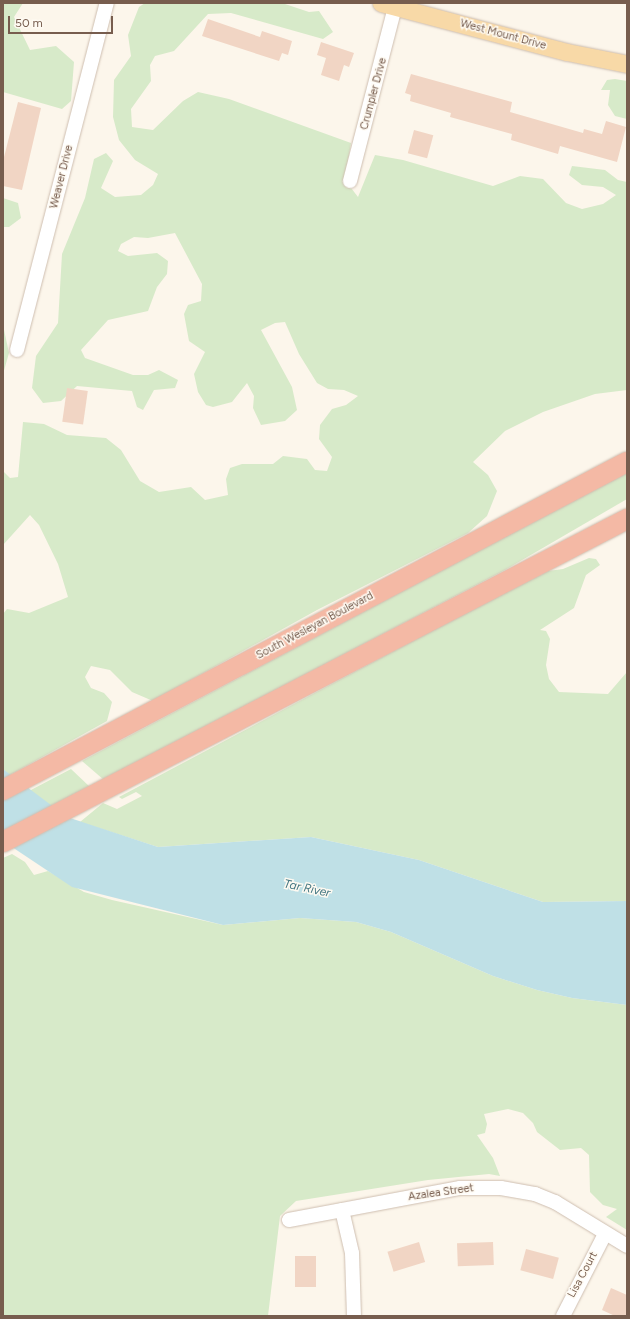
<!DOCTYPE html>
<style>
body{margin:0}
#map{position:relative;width:630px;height:1319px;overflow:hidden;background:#fcf6eb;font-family:Figtree,sans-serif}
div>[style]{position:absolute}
.green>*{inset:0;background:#d7eac9}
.water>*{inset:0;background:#bfe0e6}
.building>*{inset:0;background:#f1d5c4;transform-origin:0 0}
.roads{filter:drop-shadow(0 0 1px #cebeb0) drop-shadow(0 0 1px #cebeb0)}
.minor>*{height:14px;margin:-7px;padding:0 7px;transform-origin:7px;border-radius:7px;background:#fff}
.major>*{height:17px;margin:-8.5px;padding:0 8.5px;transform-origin:8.5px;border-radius:8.5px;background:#f8d9a7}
.highway>*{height:20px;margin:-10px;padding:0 10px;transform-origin:10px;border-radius:10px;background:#f4b9a5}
span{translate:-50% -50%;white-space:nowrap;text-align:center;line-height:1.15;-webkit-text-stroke:3px #fefaf2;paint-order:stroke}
.street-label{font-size:11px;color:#775d4e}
.water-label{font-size:12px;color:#457883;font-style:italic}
.frame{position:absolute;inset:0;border:4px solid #775d4e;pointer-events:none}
.scale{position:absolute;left:8px;top:16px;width:105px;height:18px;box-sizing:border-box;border:2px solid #775d4e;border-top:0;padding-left:5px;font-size:12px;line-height:14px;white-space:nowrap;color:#775d4e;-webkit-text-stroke:3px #fefaf2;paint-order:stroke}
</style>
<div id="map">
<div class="green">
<div style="clip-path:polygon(3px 3px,23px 3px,14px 17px,30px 50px,56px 46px,74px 62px,71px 101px,62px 109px,3px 92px)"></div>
<div style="clip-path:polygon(145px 3px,282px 3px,309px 12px,319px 11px,333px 32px,323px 39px,231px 13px,208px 14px,174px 51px,155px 56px,150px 65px,151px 81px,131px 109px,132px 127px,153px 130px,183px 101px,198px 92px,229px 99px,351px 143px,345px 180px,358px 197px,375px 155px,403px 160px,493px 186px,520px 176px,543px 179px,566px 203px,582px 209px,603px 204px,616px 195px,603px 187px,582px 185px,569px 175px,572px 166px,605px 170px,618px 180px,627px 182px,627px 390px,595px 394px,543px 412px,505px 431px,473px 462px,488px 475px,497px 491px,487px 516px,468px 533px,317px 610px,153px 701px,132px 692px,110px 670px,91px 666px,85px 677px,91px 688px,104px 693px,112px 702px,107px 721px,10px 775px,3px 769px,3px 614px,7px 609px,29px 613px,68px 597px,58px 564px,39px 525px,30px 515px,3px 545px,3px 471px,10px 478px,18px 477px,23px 422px,44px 424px,67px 435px,106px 438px,121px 450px,140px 481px,159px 492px,191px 487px,205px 500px,228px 495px,226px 479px,230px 468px,242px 464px,273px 464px,283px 456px,307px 459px,315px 470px,327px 471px,332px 457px,319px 439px,320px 425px,332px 409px,346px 405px,358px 396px,344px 390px,328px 389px,317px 383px,299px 354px,285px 322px,275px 323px,261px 330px,292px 387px,297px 410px,285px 421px,261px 425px,253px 408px,254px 396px,247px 383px,232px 402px,213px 407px,206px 405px,198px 392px,194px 374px,205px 352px,189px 341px,184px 314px,188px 305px,201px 301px,202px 284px,175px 233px,148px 238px,134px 237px,121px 244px,118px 251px,128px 256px,157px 253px,168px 261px,167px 274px,157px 287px,148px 311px,108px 320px,81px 350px,85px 358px,133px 375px,148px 375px,159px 370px,178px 380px,175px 388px,154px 390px,143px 410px,137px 407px,132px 391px,77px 386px,61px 401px,43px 403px,32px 388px,36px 356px,58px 323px,62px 254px,85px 198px,94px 159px,106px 153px,113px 161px,101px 188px,115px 197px,141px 195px,153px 185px,158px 174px,135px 160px,119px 140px,113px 117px,114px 80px,131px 56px,128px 35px,139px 7px)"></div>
<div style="clip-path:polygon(615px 79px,627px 81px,627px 119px,615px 116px,608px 105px,610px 90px,601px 90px,607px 80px)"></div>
<div style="clip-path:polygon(3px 198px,18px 203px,21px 218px,9px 227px,3px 227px)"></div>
<div style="clip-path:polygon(3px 325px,9px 353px,3px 374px)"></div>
<div style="clip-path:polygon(627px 472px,627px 499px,505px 570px,104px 780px,82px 761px)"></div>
<div style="clip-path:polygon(589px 558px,596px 559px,600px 565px,586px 575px,574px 608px,540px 630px,546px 631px,550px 639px,546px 665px,549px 679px,559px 692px,608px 694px,627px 672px,627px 901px,543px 902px,419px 860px,311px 837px,158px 847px,80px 822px,103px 803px,117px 809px,142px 796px,136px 792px,122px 799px,119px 797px,435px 629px,548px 571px,563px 569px)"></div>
<div style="clip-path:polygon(71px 769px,90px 787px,50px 807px,29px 791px)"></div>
<div style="clip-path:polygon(12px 854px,25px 862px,34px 875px,48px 871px,84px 892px,112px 900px,223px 925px,300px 918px,356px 922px,391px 932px,493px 976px,537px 990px,572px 998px,627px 1005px,627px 1230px,606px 1217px,617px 1209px,603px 1205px,590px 1192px,589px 1155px,581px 1148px,560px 1150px,537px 1132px,533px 1123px,523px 1113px,508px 1109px,484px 1114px,487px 1124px,485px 1133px,477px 1135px,493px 1158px,500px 1176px,489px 1174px,428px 1180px,296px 1201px,280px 1216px,268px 1316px,3px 1316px,3px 858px)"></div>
</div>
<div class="water">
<div style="clip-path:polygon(3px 769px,67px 817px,158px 847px,311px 837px,419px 860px,543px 902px,627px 901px,627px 1005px,572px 998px,537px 990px,493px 976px,391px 932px,356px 922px,300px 918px,223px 925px,72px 887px,3px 841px)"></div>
</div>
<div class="building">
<div style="clip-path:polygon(208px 19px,260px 37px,262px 31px,292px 41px,288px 55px,282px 53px,279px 61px,202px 36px)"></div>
<div style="clip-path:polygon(321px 42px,354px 53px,349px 67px,344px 65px,339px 81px,321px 75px,326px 58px,317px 55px)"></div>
<div style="clip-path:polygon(411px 74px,512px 102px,510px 112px,583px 133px,584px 129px,602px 134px,606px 121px,626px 127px,617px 162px,560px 146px,558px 154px,511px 140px,512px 134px,450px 117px,451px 113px,410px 101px,411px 95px,405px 93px)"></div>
<div style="clip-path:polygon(18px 102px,41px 108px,22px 190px,3px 186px,3px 161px)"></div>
<div style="left:414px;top:130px;width:20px;height:24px;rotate:15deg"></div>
<div style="left:67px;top:388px;width:21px;height:34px;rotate:8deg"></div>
<div style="left:419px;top:1242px;width:21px;height:33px;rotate:73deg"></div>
<div style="left:493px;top:1242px;width:23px;height:36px;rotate:88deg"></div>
<div style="left:526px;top:1249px;width:34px;height:22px;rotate:15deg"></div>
<div style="left:295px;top:1256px;width:21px;height:31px"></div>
<div style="clip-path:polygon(611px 1288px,627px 1295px,627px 1316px,615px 1316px,602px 1310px)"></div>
</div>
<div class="roads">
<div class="minor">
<div style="left:350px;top:181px;width:180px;rotate:-75.5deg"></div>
<div style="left:17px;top:350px;width:358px;rotate:-75.5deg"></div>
<div style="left:342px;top:1210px;width:44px;rotate:76.9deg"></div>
<div style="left:352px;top:1253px;width:63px;rotate:88.2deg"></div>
<div style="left:289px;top:1220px;width:174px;rotate:-10.6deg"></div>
<div style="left:460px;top:1188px;width:41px"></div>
<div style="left:501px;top:1188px;width:35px;rotate:10deg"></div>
<div style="left:535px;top:1194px;width:22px;rotate:22deg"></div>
<div style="left:555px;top:1202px;width:84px;rotate:31.4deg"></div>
<div style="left:563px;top:1316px;width:92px;rotate:-62.9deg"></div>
</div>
<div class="major">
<div style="left:381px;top:3px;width:192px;rotate:14.8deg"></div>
<div style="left:567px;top:52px;width:61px;rotate:11.3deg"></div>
</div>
<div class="highway">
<div style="left:3px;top:790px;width:705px;rotate:-27.73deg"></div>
<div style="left:3px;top:842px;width:703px;rotate:-27.37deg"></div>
</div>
</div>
<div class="street-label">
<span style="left:503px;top:35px;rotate:15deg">West Mount Drive</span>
<span style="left:374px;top:94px;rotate:-75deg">Crumpler Drive</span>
<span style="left:62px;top:177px;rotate:-76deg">Weaver Drive</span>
<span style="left:315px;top:626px;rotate:-28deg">South Wesleyan Boulevard</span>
<span style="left:441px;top:1193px;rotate:-8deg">Azalea Street</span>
<span style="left:583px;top:1275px;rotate:-62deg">Lisa Court</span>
</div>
<div class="water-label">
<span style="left:307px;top:889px;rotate:12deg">Tar River</span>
</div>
<div class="frame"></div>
<div class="scale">50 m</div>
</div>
